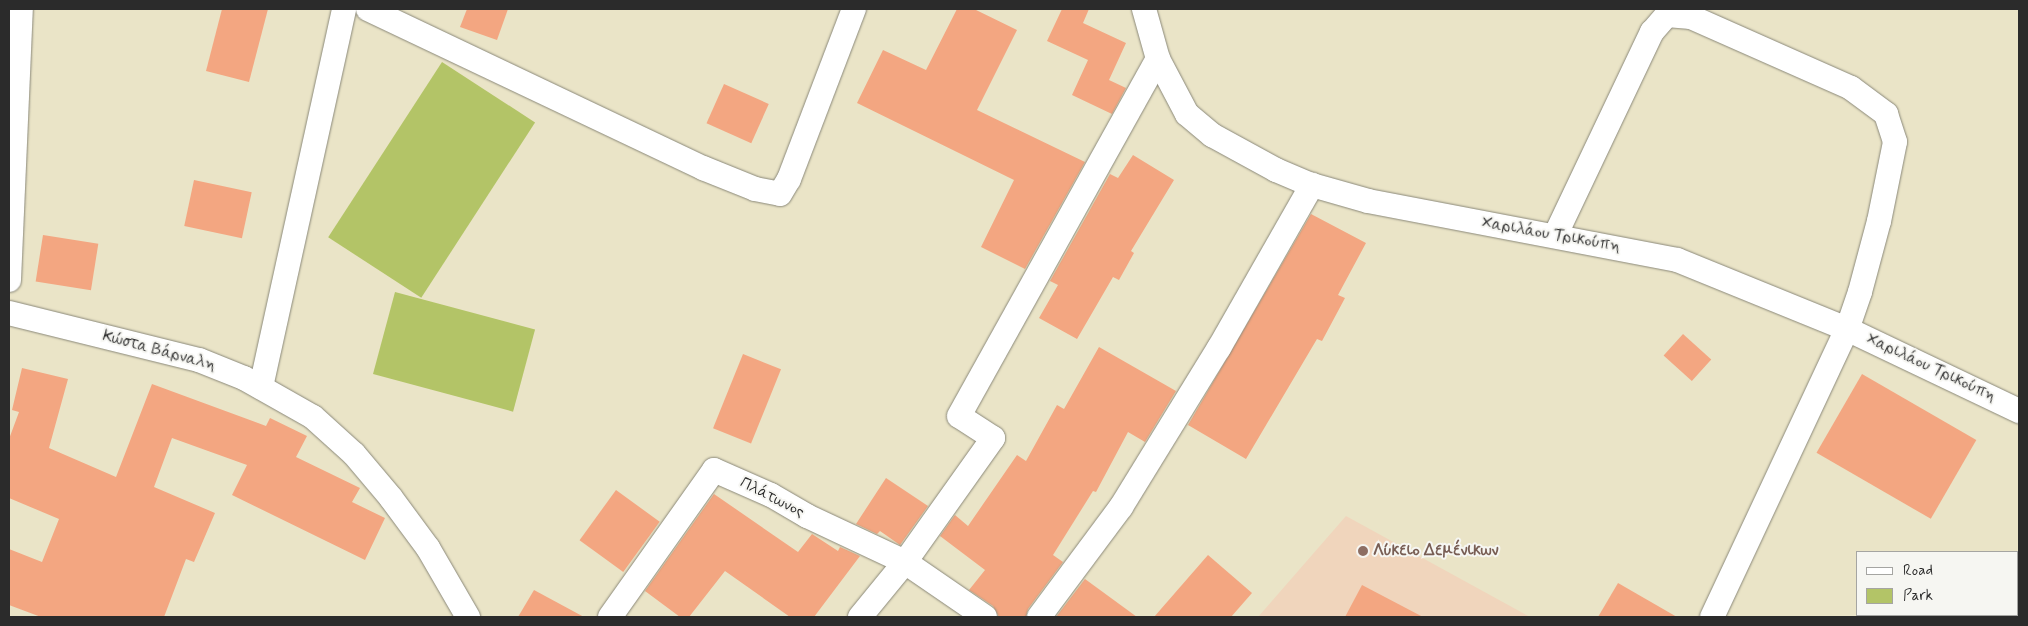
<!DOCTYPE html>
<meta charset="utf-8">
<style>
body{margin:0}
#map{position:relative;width:2028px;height:626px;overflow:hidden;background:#eae4c7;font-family:Mynerve,sans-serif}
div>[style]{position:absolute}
.built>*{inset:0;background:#f0d5bc}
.green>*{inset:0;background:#b3c467;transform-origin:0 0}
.building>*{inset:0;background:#f3a681;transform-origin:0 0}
.roads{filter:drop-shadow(0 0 1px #8a8879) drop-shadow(0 0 1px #8a8879)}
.minor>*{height:24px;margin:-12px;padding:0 12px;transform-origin:12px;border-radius:12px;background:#fff}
.dots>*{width:14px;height:14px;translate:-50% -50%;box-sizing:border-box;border:2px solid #f6f6f2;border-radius:50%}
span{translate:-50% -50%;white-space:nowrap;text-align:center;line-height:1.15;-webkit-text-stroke:4px #f6f6f2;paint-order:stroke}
.street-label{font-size:16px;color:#2b2b2b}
.education-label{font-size:16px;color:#785e54;font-weight:700}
.left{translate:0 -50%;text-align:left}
.frame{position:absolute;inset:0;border:10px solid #2b2b2b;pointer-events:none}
.legend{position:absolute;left:1856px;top:551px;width:162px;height:65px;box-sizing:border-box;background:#f6f6f2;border:1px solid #a5a5a2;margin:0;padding:6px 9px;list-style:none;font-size:15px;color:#2b2b2b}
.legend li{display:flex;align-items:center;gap:10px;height:25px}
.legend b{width:25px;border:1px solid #a5a5a2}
</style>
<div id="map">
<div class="built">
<div style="clip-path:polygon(1346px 516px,1530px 617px,1258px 617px)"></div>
</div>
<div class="green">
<div style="left:442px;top:62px;width:111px;height:209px;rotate:33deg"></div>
<div style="left:395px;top:292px;width:145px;height:85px;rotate:15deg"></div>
</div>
<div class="building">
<div style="clip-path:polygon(222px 9px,268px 9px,249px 82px,206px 71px)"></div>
<div style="clip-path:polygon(467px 9px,508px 9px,497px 40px,460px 27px)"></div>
<div style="clip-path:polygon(957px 9px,974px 9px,1017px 30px,977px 110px,1085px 162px,1025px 269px,981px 247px,1014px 180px,857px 103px,883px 50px,926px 70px)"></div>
<div style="clip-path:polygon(1062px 9px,1089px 9px,1083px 23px,1126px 43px,1109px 80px,1126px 88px,1112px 114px,1072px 95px,1088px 60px,1047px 41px)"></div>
<div style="left:724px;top:84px;width:49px;height:43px;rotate:24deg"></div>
<div style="clip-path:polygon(1133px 155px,1174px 180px,1131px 251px,1134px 253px,1119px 280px,1113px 277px,1077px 339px,1039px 318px,1058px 285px,1050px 281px,1110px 174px,1118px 178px)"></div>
<div style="left:194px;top:180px;width:59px;height:47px;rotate:12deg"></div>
<div style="clip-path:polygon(1311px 214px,1366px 243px,1338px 295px,1345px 298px,1322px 341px,1317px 339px,1246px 459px,1188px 425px)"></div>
<div style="left:43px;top:235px;width:56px;height:47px;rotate:9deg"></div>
<div style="left:1683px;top:334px;width:38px;height:29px;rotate:42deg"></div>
<div style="clip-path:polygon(1099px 347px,1176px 391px,1145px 442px,1128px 432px,1096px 492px,1093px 491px,1053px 555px,1063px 562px,1028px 609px,1026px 617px,999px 617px,993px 606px,969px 590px,985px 570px,940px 536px,955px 515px,968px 526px,1017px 455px,1026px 461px,1057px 405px,1064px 409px)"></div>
<div style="left:743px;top:354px;width:41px;height:80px;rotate:22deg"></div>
<div style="clip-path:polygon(22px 368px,68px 379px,49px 448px,116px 477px,152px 384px,266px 426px,270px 418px,307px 436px,296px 457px,360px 488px,352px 502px,385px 518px,365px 560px,232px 495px,247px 465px,172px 438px,154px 487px,215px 513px,194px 562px,186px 559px,164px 617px,41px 617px,9px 605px,9px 549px,42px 562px,59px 519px,9px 498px,9px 439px,19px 412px,12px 410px)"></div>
<div style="left:1862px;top:374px;width:132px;height:91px;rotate:30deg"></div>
<div style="clip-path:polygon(886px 478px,928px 506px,900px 545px,880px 531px,877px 534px,856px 524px)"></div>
<div style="left:616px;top:490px;width:54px;height:62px;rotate:36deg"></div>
<div style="clip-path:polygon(714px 494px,798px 552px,812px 534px,838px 551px,840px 547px,860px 556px,814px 617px,790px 617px,725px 571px,689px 617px,680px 617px,645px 591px)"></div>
<div style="clip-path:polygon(1208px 555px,1252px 593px,1231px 617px,1154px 617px)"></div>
<div style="clip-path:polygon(1085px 579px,1137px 617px,1056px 617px)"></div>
<div style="clip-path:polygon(1618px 583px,1677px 617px,1598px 617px)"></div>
<div style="clip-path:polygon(1362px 585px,1423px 617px,1345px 617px)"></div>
<div style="clip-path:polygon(534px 590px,584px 617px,518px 617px)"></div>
</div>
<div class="roads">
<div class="minor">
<div style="left:368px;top:9px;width:371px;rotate:25.4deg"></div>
<div style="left:703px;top:168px;width:56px;rotate:22deg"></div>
<div style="left:755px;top:189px;width:25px;rotate:11deg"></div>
<div style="left:780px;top:194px;width:17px;rotate:-59deg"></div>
<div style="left:789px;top:179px;width:182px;rotate:-69.1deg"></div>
<div style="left:1144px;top:9px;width:52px;rotate:74.4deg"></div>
<div style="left:1158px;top:59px;width:62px;rotate:62.2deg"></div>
<div style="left:1187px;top:114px;width:33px;rotate:40deg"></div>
<div style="left:1212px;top:135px;width:73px;rotate:28.7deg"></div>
<div style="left:1276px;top:170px;width:39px;rotate:23deg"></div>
<div style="left:1312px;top:185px;width:58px;rotate:15.9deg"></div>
<div style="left:1368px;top:201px;width:315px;rotate:10.8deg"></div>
<div style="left:1677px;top:260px;width:183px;rotate:22.1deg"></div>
<div style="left:1847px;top:329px;width:191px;rotate:25.5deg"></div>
<div style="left:1555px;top:236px;width:226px;rotate:-64.6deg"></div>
<div style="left:1652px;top:32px;width:23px;rotate:-49deg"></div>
<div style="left:1667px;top:15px;width:24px;rotate:5deg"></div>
<div style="left:1691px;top:17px;width:175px;rotate:23.9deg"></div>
<div style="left:1851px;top:88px;width:44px;rotate:36.6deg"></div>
<div style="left:1886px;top:114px;width:29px;rotate:72deg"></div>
<div style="left:1895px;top:142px;width:81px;rotate:101.4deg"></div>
<div style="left:1879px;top:221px;width:73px;rotate:105deg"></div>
<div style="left:1860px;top:292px;width:39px;rotate:109deg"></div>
<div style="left:1847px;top:329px;width:318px;rotate:115.1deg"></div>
<div style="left:9px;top:280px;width:271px;rotate:-87.5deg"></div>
<div style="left:9px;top:313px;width:196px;rotate:13.9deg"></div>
<div style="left:199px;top:360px;width:48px;rotate:21.8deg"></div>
<div style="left:244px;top:378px;width:79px;rotate:29.5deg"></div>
<div style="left:313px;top:417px;width:55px;rotate:42.1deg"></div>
<div style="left:354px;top:454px;width:57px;rotate:49.9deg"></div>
<div style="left:391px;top:498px;width:62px;rotate:53.5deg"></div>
<div style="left:428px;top:548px;width:80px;rotate:59.9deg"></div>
<div style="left:261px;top:387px;width:387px;rotate:-77.6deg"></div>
<div style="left:610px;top:617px;width:180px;rotate:-54.7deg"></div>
<div style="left:714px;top:470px;width:62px;rotate:23.7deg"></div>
<div style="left:771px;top:495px;width:42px;rotate:30.3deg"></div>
<div style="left:807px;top:516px;width:108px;rotate:25.1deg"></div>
<div style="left:905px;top:562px;width:97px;rotate:34.5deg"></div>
<div style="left:860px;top:617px;width:71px;rotate:-50.7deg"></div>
<div style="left:905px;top:562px;width:152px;rotate:-54.6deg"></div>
<div style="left:993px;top:438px;width:40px;rotate:-147.1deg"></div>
<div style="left:959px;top:416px;width:409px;rotate:-60.9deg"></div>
<div style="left:1039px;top:617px;width:137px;rotate:-53.3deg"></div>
<div style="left:1121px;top:507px;width:187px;rotate:-58.4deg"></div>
<div style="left:1219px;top:348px;width:188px;rotate:-60.3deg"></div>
</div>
</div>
<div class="dots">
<div style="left:1363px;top:551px;background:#8d6e63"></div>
</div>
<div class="street-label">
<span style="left:1551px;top:235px;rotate:10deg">Χαριλάου Τρικούπη</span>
<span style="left:159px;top:351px;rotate:15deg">Κώστα Βάρναλη</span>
<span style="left:1931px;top:368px;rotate:25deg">Χαριλάου Τρικούπη</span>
<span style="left:772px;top:498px;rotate:27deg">Πλάτωνος</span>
</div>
<div class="education-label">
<span class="left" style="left:1373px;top:551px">Λύκειο Δεμένικων</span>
</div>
<div class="frame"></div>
<ul class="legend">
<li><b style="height:6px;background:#fff"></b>Road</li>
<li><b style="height:14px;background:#b3c467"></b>Park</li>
</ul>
</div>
